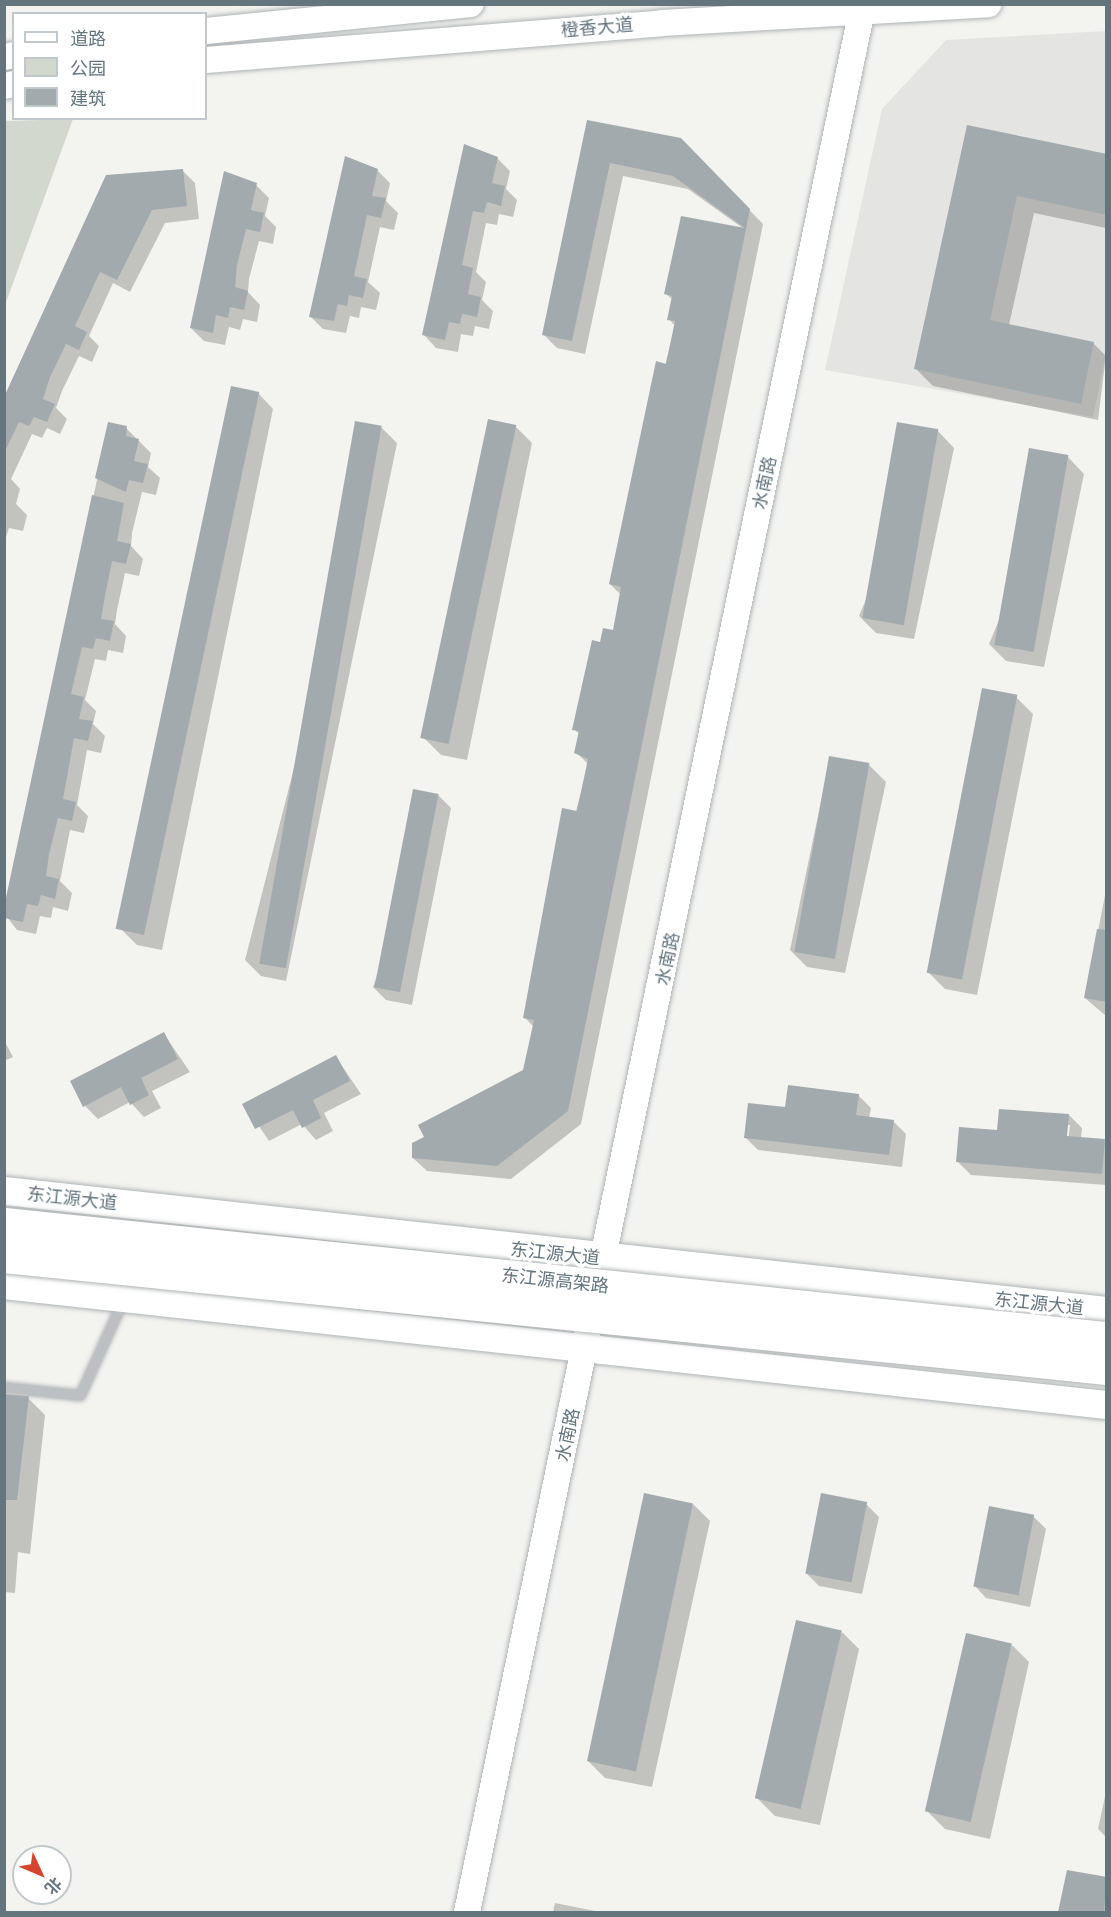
<!DOCTYPE html>
<meta charset="utf-8">
<style>
body{margin:0}
#map{position:relative;width:1111px;height:1917px;overflow:hidden;background:#f3f3ef;font-family:"PT Sans Narrow","Noto Sans SC",sans-serif}
div>[style]{position:absolute}
.built>*{inset:0;background:#e4e5e3}
.green>*{inset:0;background:#d3d8cf}
.shadow>*{inset:0;background:#0003}
.building>*{inset:0;background:#a3aaae;transform-origin:0 0}
.roads{filter:drop-shadow(0 0 2px #afb4b7) drop-shadow(0 0 2px #afb4b7)}
.lane>*{height:9px;margin:-4.5px;padding:0 4.5px;transform-origin:4.5px;border-radius:4.5px;background:#bcc0c3}
.secondary>*{height:26px;margin:-13px;padding:0 13px;transform-origin:13px;border-radius:13px;background:#fff}
.primary>*{height:28px;margin:-14px;padding:0 14px;transform-origin:14px;border-radius:14px;background:#fff}
.bridges{filter:drop-shadow(0 0 2px #afb3b5) drop-shadow(0 0 2px #afb3b5)}
.highway-bridge>*{height:33px;margin:-16.5px;padding:0 16.5px;transform-origin:16.5px;border-radius:16.5px;background:#fff}
span{translate:-50% -50%;white-space:nowrap;text-align:center;line-height:1.15;-webkit-text-stroke:6px #fff;paint-order:stroke}
.street-label{font-size:18px;color:#65757e}
.frame{position:absolute;inset:0;border:6px solid #65757e;pointer-events:none}
.legend{position:absolute;left:12px;top:12px;width:195px;height:108px;box-sizing:border-box;background:#fff;border:2px solid #c1c8cb;margin:0;padding:8px 10px;list-style:none;font-size:18px;color:#65757e}
.legend li{display:flex;align-items:center;gap:12px;height:30px}
.legend b{width:30px;border:2px solid #c1c8cb}
.north{position:absolute;left:12px;top:1845px;width:60px;height:60px;box-sizing:border-box;background:#fff;border:2px solid #c1c8cb;border-radius:50%;rotate:134deg;font-size:16px;font-weight:700;line-height:24px;text-align:center;color:#65757e}
.north::after{content:'';display:block;margin:auto;width:21px;height:27px;background:#d5442e;clip-path:polygon(50% 0,100% 100%,50% 72%,0 100%)}
</style>
<div id="map">
<div class="built">
<div style="clip-path:polygon(1106px 31px,1106px 354px,1093px 417px,825px 370px,882px 109px,946px 40px)"></div>
</div>
<div class="green">
<div style="clip-path:polygon(73px 119px,5px 305px,5px 121px)"></div>
</div>
<div class="shadow">
<div style="clip-path:polygon(589px 122px,680px 139px,763px 224px,581px 1124px,511px 1179px,427px 1171px,413px 1158px,524px 1071px,534px 1027px,524px 1017px,588px 764px,576px 752px,580px 735px,574px 729px,601px 644px,614px 632px,621px 595px,610px 584px,675px 326px,669px 319px,673px 300px,666px 294px,744px 229px,688px 189px,623px 176px,585px 354px,557px 348px,543px 334px)"></div>
<div style="clip-path:polygon(968px 127px,1106px 156px,1106px 228px,1034px 213px,1009px 325px,1093px 343px,1106px 356px,1098px 420px,933px 386px,916px 369px)"></div>
<div style="clip-path:polygon(465px 146px,497px 158px,510px 171px,506px 189px,517px 200px,513px 217px,499px 214px,497px 225px,486px 223px,476px 272px,486px 282px,482px 300px,493px 311px,489px 329px,475px 326px,473px 336px,461px 334px,458px 352px,436px 348px,424px 335px)"></div>
<div style="clip-path:polygon(377px 170px,390px 183px,386px 201px,398px 213px,394px 230px,380px 227px,368px 282px,380px 293px,376px 310px,361px 307px,359px 318px,350px 316px,346px 333px,323px 329px,310px 316px)"></div>
<div style="clip-path:polygon(183px 171px,195px 183px,199px 219px,165px 223px,130px 292px,113px 283px,89px 336px,99px 346px,92px 362px,79px 356px,62px 391px,56px 408px,67px 419px,60px 434px,47px 428px,42px 438px,32px 434px,11px 479px,20px 489px,16px 504px,27px 515px,23px 531px,9px 528px,4px 543px,4px 400px,107px 176px)"></div>
<div style="clip-path:polygon(256px 185px,269px 198px,265px 216px,276px 227px,273px 244px,259px 241px,249px 279px,248px 292px,260px 305px,257px 322px,243px 319px,240px 330px,229px 327px,225px 345px,204px 341px,191px 328px)"></div>
<div style="clip-path:polygon(258px 393px,273px 409px,162px 950px,137px 945px,121px 929px)"></div>
<div style="clip-path:polygon(109px 424px,126px 428px,151px 453px,148px 467px,160px 478px,156px 495px,142px 492px,132px 533px,131px 546px,143px 559px,139px 576px,125px 573px,117px 610px,115px 624px,126px 636px,123px 653px,108px 650px,106px 661px,95px 659px,85px 700px,96px 711px,93px 724px,105px 736px,101px 753px,87px 750px,77px 805px,88px 816px,84px 833px,70px 830px,60px 881px,72px 893px,68px 911px,53px 907px,51px 918px,40px 916px,36px 934px,17px 930px,4px 913px)"></div>
<div style="clip-path:polygon(515px 426px,532px 443px,467px 760px,441px 755px,424px 738px)"></div>
<div style="clip-path:polygon(381px 427px,397px 443px,286px 981px,261px 976px,245px 960px)"></div>
<div style="clip-path:polygon(937px 430px,954px 448px,914px 639px,876px 633px,859px 616px)"></div>
<div style="clip-path:polygon(1067px 456px,1084px 474px,1044px 667px,1006px 661px,989px 644px)"></div>
<div style="clip-path:polygon(1016px 697px,1033px 714px,977px 995px,945px 989px,928px 972px)"></div>
<div style="clip-path:polygon(830px 758px,869px 765px,886px 782px,845px 973px,807px 967px,790px 950px)"></div>
<div style="clip-path:polygon(438px 795px,451px 808px,412px 1005px,386px 1000px,373px 987px)"></div>
<div style="clip-path:polygon(1106px 890px,1106px 1016px,1085px 998px)"></div>
<div style="clip-path:polygon(164px 1034px,190px 1072px,152px 1091px,161px 1108px,144px 1117px,130px 1102px,98px 1119px,85px 1106px)"></div>
<div style="clip-path:polygon(4px 1040px,13px 1057px,4px 1061px)"></div>
<div style="clip-path:polygon(336px 1057px,361px 1094px,324px 1113px,333px 1131px,316px 1140px,302px 1124px,269px 1141px,244px 1104px)"></div>
<div style="clip-path:polygon(858px 1095px,871px 1108px,869px 1118px,893px 1121px,906px 1134px,902px 1167px,758px 1150px,746px 1138px,786px 1109px)"></div>
<div style="clip-path:polygon(evenodd,1069px 1115px,1082px 1128px,1081px 1138px,1106px 1142px,1106px 1185px,971px 1175px,958px 1162px,998px 1132px,1069px 1115px,1067px 1125px,1070px 1125px,1068px 1143px,1065px 1143px,1067px 1125px)"></div>
<div style="clip-path:polygon(4px 1394px,28px 1398px,45px 1415px,30px 1554px,18px 1552px,15px 1593px,4px 1592px)"></div>
<div style="clip-path:polygon(693px 1504px,710px 1521px,652px 1787px,605px 1778px,588px 1761px)"></div>
<div style="clip-path:polygon(866px 1504px,879px 1517px,862px 1594px,819px 1586px,806px 1573px)"></div>
<div style="clip-path:polygon(1033px 1516px,1046px 1529px,1030px 1607px,986px 1598px,974px 1585px)"></div>
<div style="clip-path:polygon(842px 1632px,859px 1649px,820px 1825px,775px 1816px,758px 1799px)"></div>
<div style="clip-path:polygon(1012px 1645px,1029px 1662px,990px 1839px,945px 1829px,928px 1812px)"></div>
<div style="clip-path:polygon(1106px 1792px,1106px 1837px,1098px 1829px)"></div>
<div style="clip-path:polygon(1068px 1872px,1106px 1879px,1106px 1912px,1060px 1912px)"></div>
<div style="clip-path:polygon(555px 1903px,600px 1912px,553px 1912px)"></div>
</div>
<div class="building">
<div style="clip-path:polygon(587px 120px,681px 138px,750px 209px,568px 1111px,497px 1166px,412px 1158px,412px 1143px,424px 1137px,418px 1125px,523px 1070px,534px 1020px,523px 1018px,562px 808px,577px 811px,588px 759px,574px 753px,579px 731px,572px 730px,592px 640px,600px 642px,603px 628px,613px 630px,621px 587px,609px 584px,656px 361px,666px 364px,675px 321px,667px 320px,672px 296px,664px 294px,681px 216px,745px 228px,673px 176px,610px 163px,572px 341px,542px 335px)"></div>
<div style="clip-path:polygon(967px 125px,1107px 154px,1107px 215px,1017px 196px,990px 320px,1094px 342px,1081px 404px,914px 369px)"></div>
<div style="clip-path:polygon(464px 144px,498px 157px,492px 183px,505px 186px,501px 206px,487px 202px,484px 213px,473px 211px,462px 265px,473px 268px,468px 294px,481px 297px,477px 317px,462px 314px,460px 324px,449px 322px,445px 340px,422px 335px)"></div>
<div style="clip-path:polygon(345px 156px,378px 169px,372px 196px,386px 198px,381px 218px,367px 215px,354px 276px,367px 279px,363px 298px,349px 295px,347px 306px,338px 304px,334px 321px,309px 317px)"></div>
<div style="clip-path:polygon(183px 169px,187px 206px,152px 210px,117px 280px,100px 272px,75px 326px,87px 332px,79px 350px,66px 344px,50px 377px,43px 399px,55px 404px,47px 422px,34px 417px,29px 426px,19px 422px,4px 453px,4px 397px,106px 175px)"></div>
<div style="clip-path:polygon(224px 171px,257px 183px,251px 210px,264px 213px,260px 232px,246px 229px,237px 265px,235px 287px,248px 291px,244px 310px,230px 307px,228px 318px,216px 315px,213px 333px,190px 328px)"></div>
<div style="left:231px;top:386px;width:29px;height:555px;rotate:12deg"></div>
<div style="left:488px;top:419px;width:29px;height:326px;rotate:12deg"></div>
<div style="left:355px;top:421px;width:27px;height:551px;rotate:10deg"></div>
<div style="clip-path:polygon(108px 422px,127px 426px,126px 436px,139px 439px,134px 461px,148px 464px,143px 483px,129px 480px,126px 492px,95px 478px)"></div>
<div style="left:897px;top:422px;width:42px;height:199px;rotate:10deg"></div>
<div style="left:1029px;top:448px;width:40px;height:200px;rotate:10deg"></div>
<div style="clip-path:polygon(92px 495px,124px 503px,117px 541px,131px 544px,126px 564px,112px 561px,105px 596px,101px 619px,114px 621px,110px 641px,96px 638px,93px 649px,82px 647px,71px 694px,84px 697px,79px 719px,93px 721px,88px 741px,74px 738px,63px 799px,76px 802px,72px 821px,58px 818px,49px 854px,46px 876px,59px 879px,55px 899px,41px 895px,38px 906px,27px 904px,23px 922px,4px 918px,4px 907px)"></div>
<div style="left:982px;top:688px;width:36px;height:290px;rotate:11deg"></div>
<div style="left:829px;top:756px;width:41px;height:199px;rotate:10deg"></div>
<div style="left:413px;top:789px;width:26px;height:202px;rotate:11deg"></div>
<div style="clip-path:polygon(1097px 929px,1107px 930px,1107px 1002px,1084px 998px)"></div>
<div style="clip-path:polygon(164px 1032px,178px 1059px,141px 1078px,149px 1095px,130px 1105px,121px 1087px,83px 1107px,70px 1081px)"></div>
<div style="clip-path:polygon(336px 1055px,350px 1081px,313px 1100px,321px 1118px,302px 1128px,293px 1110px,255px 1129px,242px 1104px)"></div>
<div style="clip-path:polygon(788px 1085px,859px 1094px,856px 1115px,894px 1120px,889px 1155px,744px 1138px,748px 1103px,785px 1107px)"></div>
<div style="clip-path:polygon(999px 1109px,1069px 1114px,1067px 1136px,1105px 1139px,1102px 1174px,956px 1162px,959px 1127px,997px 1130px)"></div>
<div style="clip-path:polygon(4px 1394px,29px 1396px,17px 1500px,4px 1500px)"></div>
<div style="left:644px;top:1493px;width:50px;height:274px;rotate:12deg"></div>
<div style="left:821px;top:1493px;width:47px;height:82px;rotate:11deg"></div>
<div style="left:989px;top:1506px;width:46px;height:82px;rotate:11deg"></div>
<div style="left:796px;top:1620px;width:47px;height:183px;rotate:13deg"></div>
<div style="left:966px;top:1633px;width:47px;height:183px;rotate:13deg"></div>
<div style="clip-path:polygon(1067px 1870px,1107px 1877px,1104px 1912px,1058px 1912px)"></div>
</div>
<div class="roads">
<div class="lane">
<div style="left:4px;top:1387px;width:76px;rotate:6deg"></div>
<div style="left:80px;top:1395px;width:102px;rotate:-65.7deg"></div>
</div>
<div class="secondary">
<div style="left:206px;top:31px;width:266px;rotate:-5.8deg"></div>
<div style="left:4px;top:57px;width:10px;rotate:-11deg"></div>
<div style="left:206px;top:60px;width:457px;rotate:-4.6deg"></div>
<div style="left:662px;top:23px;width:327px;rotate:-3.3deg"></div>
<div style="left:4px;top:86px;width:10px;rotate:-11deg"></div>
<div style="left:467px;top:1912px;width:1949px;rotate:-78.27deg"></div>
</div>
<div class="primary">
<div style="left:4px;top:1191px;width:1109px;rotate:6.21deg"></div>
<div style="left:4px;top:1285px;width:1109px;rotate:6.21deg"></div>
</div>
</div>
<div class="bridges">
<div class="highway-bridge">
<div style="left:4px;top:1224px;width:1108px;rotate:5.91deg"></div>
<div style="left:4px;top:1256px;width:1108px;rotate:5.8deg"></div>
</div>
</div>
<div class="street-label">
<span style="left:597px;top:28px;rotate:-5deg">橙香大道</span>
<span style="left:765px;top:483px;rotate:-78deg">水南路</span>
<span style="left:668px;top:959px;rotate:-78deg">水南路</span>
<span style="left:72px;top:1199px;rotate:6deg">东江源大道</span>
<span style="left:555px;top:1254px;rotate:6deg">东江源大道</span>
<span style="left:555px;top:1281px;rotate:6deg">东江源高架路</span>
<span style="left:1039px;top:1304px;rotate:6deg">东江源大道</span>
<span style="left:568px;top:1435px;rotate:-78deg">水南路</span>
</div>
<div class="frame"></div>
<ul class="legend">
<li><b style="height:8px;background:#fff"></b>道路</li>
<li><b style="height:16px;background:#d3d8cf"></b>公园</li>
<li><b style="height:16px;background:#a3aaae"></b>建筑</li>
</ul>
<div class="north">北</div>
</div>
